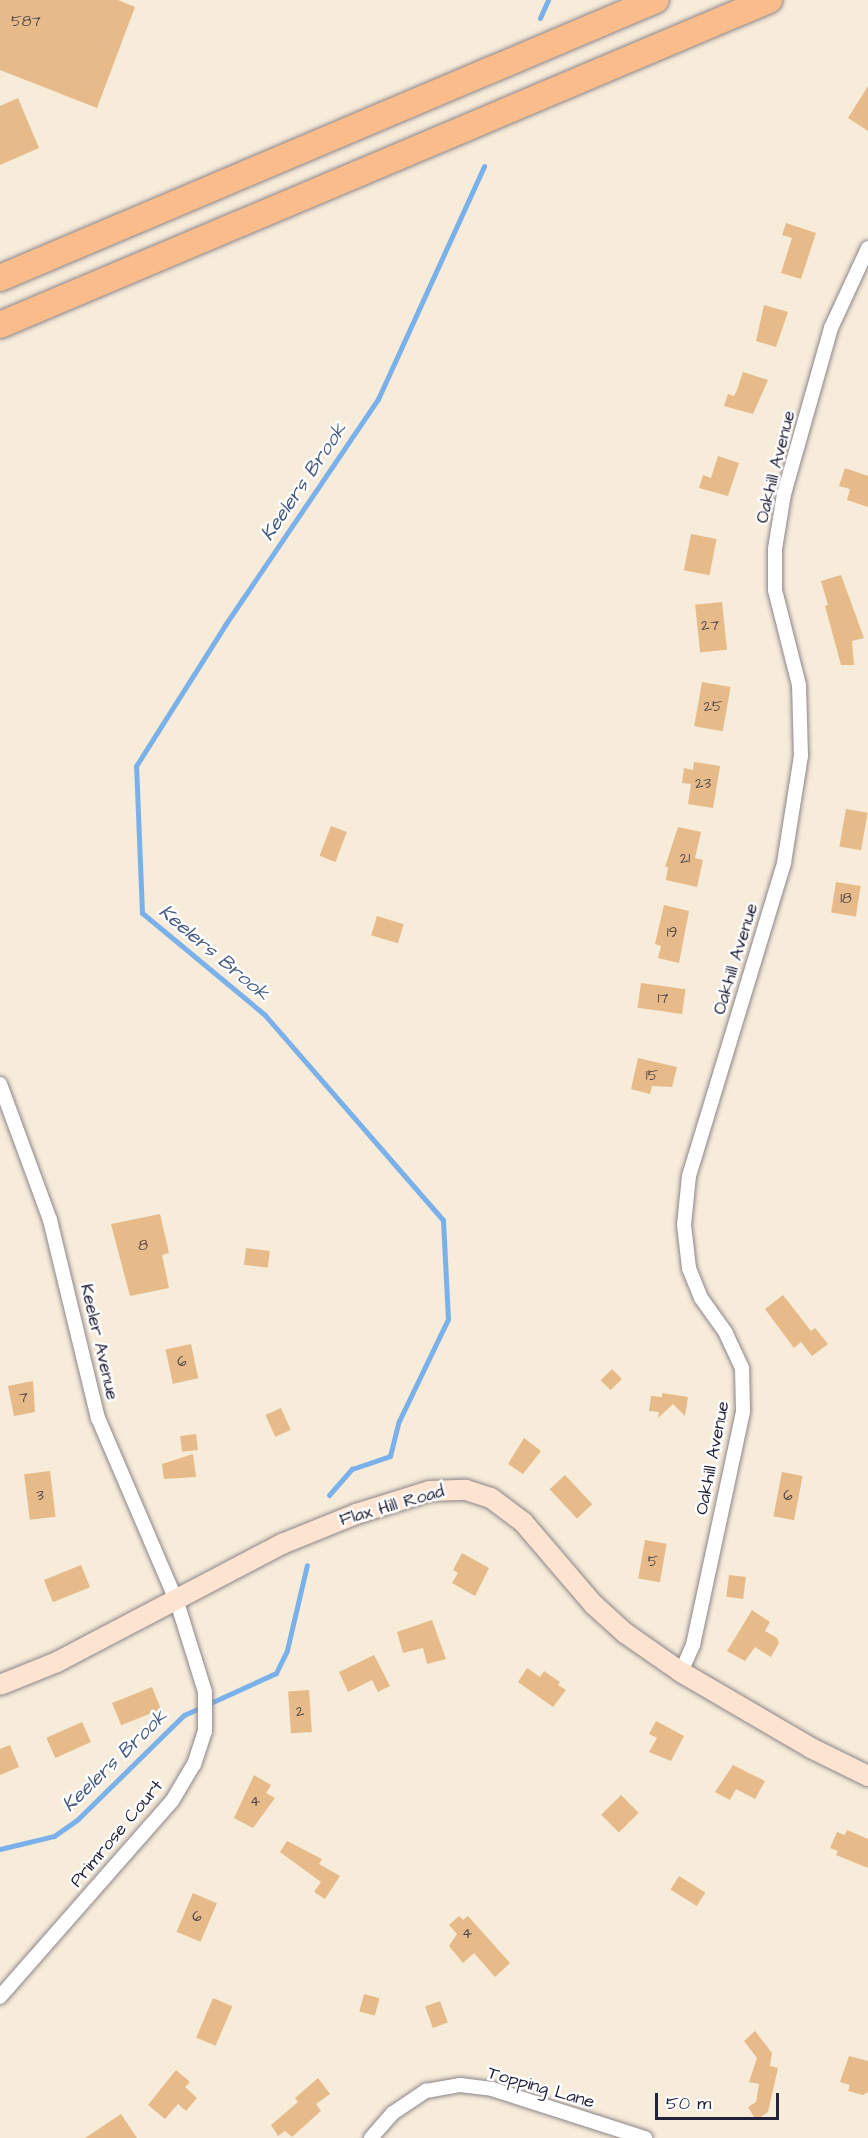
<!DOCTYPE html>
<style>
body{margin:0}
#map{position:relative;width:868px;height:2138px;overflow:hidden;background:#f7ebd9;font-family:"Architects Daughter",sans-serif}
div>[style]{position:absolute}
.stream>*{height:5px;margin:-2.5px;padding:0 2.5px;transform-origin:2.5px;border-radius:2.5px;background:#7bb1ea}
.building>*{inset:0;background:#e6bb89;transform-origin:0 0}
.roads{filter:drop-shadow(0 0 2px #8c868a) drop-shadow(0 0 2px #8c868a)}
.street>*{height:14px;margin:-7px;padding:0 7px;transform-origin:7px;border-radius:7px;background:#fff}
.secondary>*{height:20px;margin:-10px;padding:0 10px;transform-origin:10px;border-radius:10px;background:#fde4d1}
.highway>*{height:26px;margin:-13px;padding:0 13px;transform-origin:13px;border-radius:13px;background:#fabc8b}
span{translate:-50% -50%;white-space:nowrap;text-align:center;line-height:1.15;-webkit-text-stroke:5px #fff;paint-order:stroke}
.number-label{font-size:15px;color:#53484e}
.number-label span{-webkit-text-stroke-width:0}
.street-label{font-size:18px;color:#22223b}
.water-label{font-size:20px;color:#465b81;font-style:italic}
.scale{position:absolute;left:655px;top:2093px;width:124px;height:27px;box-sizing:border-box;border:3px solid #22223b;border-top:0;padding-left:8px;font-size:18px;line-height:21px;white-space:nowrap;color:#22223b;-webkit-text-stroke:4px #fff;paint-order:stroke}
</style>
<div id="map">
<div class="stream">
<div style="left:540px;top:18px;width:20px;rotate:-66deg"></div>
<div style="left:329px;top:1495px;width:35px;rotate:-49deg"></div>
<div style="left:352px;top:1469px;width:40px;rotate:-18.9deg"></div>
<div style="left:390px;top:1456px;width:36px;rotate:-76deg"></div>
<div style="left:399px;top:1421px;width:113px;rotate:-64.3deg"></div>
<div style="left:448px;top:1319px;width:99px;rotate:-92.9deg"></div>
<div style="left:443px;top:1220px;width:271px;rotate:-131deg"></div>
<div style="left:265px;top:1015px;width:160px;rotate:-140.3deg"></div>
<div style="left:142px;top:913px;width:147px;rotate:-92.3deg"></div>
<div style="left:136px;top:766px;width:167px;rotate:-57.7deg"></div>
<div style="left:225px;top:625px;width:273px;rotate:-55.9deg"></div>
<div style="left:378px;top:399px;width:256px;rotate:-65.5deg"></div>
<div style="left:0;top:1849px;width:56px;rotate:-13.5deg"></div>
<div style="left:54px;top:1836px;width:29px;rotate:-35deg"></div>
<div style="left:78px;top:1819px;width:148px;rotate:-44.5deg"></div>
<div style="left:184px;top:1715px;width:101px;rotate:-24.5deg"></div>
<div style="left:276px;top:1673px;width:25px;rotate:-64deg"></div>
<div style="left:287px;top:1650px;width:87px;rotate:-76.8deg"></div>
</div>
<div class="building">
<div style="clip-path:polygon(0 0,118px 0,135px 7px,97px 108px,0 70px)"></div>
<div style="clip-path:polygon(868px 86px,868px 131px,848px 118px)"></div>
<div style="clip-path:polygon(18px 98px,39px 148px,0 165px,0 106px)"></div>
<div style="clip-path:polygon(786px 223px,816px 233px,801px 279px,781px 273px,792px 238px,782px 235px)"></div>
<div style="clip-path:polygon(764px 305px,788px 312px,776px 347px,756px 341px)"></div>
<div style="clip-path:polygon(743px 372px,768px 380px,753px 414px,724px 406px,728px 394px,734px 396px,737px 390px)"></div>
<div style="clip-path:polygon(718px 456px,739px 463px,728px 496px,699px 488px,703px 475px,711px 478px)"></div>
<div style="clip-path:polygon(845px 468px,868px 476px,868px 507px,847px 500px,850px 489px,839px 486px)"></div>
<div style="left:691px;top:534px;width:26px;height:37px;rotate:11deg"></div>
<div style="clip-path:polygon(841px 575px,864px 638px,852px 641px,854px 665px,841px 665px,825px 606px,828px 605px,821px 581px)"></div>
<div style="left:722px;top:602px;width:48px;height:27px;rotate:84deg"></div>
<div style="left:702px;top:682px;width:29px;height:45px;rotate:10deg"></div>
<div style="clip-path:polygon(694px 762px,720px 766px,713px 808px,688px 804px,691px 784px,682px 783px,684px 768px,693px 770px)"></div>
<div style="left:846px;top:809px;width:22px;height:38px;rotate:10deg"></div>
<div style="left:331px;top:826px;width:17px;height:32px;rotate:21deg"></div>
<div style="clip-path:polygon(678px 827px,701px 832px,695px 858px,703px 860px,697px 887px,666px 880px,668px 867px,665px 867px)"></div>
<div style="left:836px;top:882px;width:25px;height:31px;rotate:9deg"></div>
<div style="clip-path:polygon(664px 905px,689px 911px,679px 963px,658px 958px,661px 946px,655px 944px)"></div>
<div style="left:377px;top:916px;width:28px;height:20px;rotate:17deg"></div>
<div style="left:641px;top:983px;width:45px;height:25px;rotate:8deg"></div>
<div style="clip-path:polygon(638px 1058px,677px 1067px,672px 1087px,652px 1086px,650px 1094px,631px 1089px)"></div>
<div style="clip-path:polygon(160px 1214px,169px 1253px,162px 1255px,169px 1288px,130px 1296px,111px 1224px)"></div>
<div style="left:246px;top:1248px;width:24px;height:17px;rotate:7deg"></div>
<div style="clip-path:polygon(783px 1295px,811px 1331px,815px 1328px,828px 1344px,812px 1356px,801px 1342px,794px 1348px,765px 1309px)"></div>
<div style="left:191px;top:1344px;width:35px;height:26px;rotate:78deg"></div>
<div style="left:612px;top:1369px;width:14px;height:16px;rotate:45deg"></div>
<div style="clip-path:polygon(33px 1381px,35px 1412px,14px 1416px,8px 1386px)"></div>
<div style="clip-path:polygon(662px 1393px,688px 1397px,685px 1416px,673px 1404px,658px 1418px,659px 1412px,649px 1411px,651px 1396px,662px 1397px)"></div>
<div style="left:281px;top:1408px;width:24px;height:17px;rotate:66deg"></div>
<div style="left:196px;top:1434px;width:16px;height:16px;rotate:83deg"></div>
<div style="clip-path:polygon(524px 1438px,541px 1451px,523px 1474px,508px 1464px)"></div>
<div style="clip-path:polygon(193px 1454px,196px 1477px,164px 1479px,162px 1464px)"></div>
<div style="left:50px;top:1471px;width:46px;height:26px;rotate:83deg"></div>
<div style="left:782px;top:1472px;width:21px;height:45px;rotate:11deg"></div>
<div style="left:565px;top:1475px;width:40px;height:21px;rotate:47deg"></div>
<div style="left:645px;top:1540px;width:22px;height:39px;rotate:10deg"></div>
<div style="clip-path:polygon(462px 1553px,489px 1568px,475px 1596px,452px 1583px,458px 1573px,453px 1570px)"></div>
<div style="left:81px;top:1565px;width:24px;height:40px;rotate:68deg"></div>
<div style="left:729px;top:1575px;width:17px;height:22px;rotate:7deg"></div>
<div style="clip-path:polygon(752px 1610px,770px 1622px,765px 1631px,777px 1638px,779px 1643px,771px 1657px,755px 1647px,745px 1661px,727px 1651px)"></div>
<div style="clip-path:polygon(432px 1620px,446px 1659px,427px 1664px,423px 1648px,403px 1653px,397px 1632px)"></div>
<div style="clip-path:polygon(374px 1655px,390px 1686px,378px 1692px,372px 1680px,348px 1692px,339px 1672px)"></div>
<div style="clip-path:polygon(527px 1668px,540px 1677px,544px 1671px,560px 1682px,558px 1685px,566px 1690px,553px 1707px,518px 1682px)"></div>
<div style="left:152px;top:1687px;width:24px;height:43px;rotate:68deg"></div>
<div style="left:309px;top:1690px;width:42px;height:21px;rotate:86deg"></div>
<div style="clip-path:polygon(656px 1721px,684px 1736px,671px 1761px,649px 1752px,657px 1738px,649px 1734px)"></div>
<div style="left:82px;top:1722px;width:22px;height:39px;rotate:66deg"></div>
<div style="clip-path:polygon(10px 1745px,19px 1767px,0 1775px,0 1749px)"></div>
<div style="clip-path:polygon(733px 1765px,765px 1781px,755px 1799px,736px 1789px,730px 1800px,715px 1792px)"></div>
<div style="clip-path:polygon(254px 1775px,271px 1785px,266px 1793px,275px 1798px,253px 1828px,234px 1818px)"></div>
<div style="left:621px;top:1795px;width:25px;height:28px;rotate:45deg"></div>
<div style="clip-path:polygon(847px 1830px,868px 1839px,868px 1868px,836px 1855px,838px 1851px,830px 1848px,837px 1832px,845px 1835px)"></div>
<div style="clip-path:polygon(287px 1841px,322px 1859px,319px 1864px,340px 1876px,325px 1899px,314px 1892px,321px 1882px,280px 1852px)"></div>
<div style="left:679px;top:1876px;width:31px;height:16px;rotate:32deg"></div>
<div style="left:193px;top:1893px;width:26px;height:42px;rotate:23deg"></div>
<div style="clip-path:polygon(459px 1916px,463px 1920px,468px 1916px,510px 1963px,495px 1977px,474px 1953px,463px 1963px,449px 1946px,457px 1934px,449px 1925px)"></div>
<div style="left:364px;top:1994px;width:16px;height:18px;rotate:15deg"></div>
<div style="left:213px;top:1998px;width:21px;height:43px;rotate:23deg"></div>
<div style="left:440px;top:2001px;width:23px;height:16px;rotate:70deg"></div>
<div style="clip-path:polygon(755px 2031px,772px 2053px,770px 2066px,778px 2068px,768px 2112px,756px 2120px,748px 2107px,756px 2102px,759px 2084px,749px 2082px,757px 2058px,744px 2041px)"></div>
<div style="clip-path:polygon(849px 2056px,868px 2061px,868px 2092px,863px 2095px,848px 2091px,850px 2085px,840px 2082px)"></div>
<div style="clip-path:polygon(176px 2070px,190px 2082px,185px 2087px,197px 2098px,186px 2111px,178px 2104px,165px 2119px,148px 2105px)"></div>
<div style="clip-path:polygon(318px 2078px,330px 2094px,316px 2104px,321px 2111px,292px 2137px,285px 2131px,278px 2136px,271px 2125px,298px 2102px,295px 2098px)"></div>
<div style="clip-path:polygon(121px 2114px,137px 2138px,85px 2138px)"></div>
</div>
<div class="roads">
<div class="street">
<div style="left:0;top:1084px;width:145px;rotate:69.8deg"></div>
<div style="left:50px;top:1220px;width:204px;rotate:76.4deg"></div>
<div style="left:98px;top:1418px;width:200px;rotate:66.8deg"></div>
<div style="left:177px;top:1602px;width:94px;rotate:72.7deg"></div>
<div style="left:205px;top:1692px;width:39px;rotate:90deg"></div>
<div style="left:205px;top:1731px;width:35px;rotate:108deg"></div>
<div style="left:194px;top:1764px;width:43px;rotate:120.7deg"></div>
<div style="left:172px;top:1801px;width:261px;rotate:131.3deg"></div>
<div style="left:681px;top:1672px;width:30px;rotate:-66deg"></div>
<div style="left:693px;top:1645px;width:239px;rotate:-77.9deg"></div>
<div style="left:743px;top:1411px;width:43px;rotate:-91.3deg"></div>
<div style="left:742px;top:1368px;width:38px;rotate:-115deg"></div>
<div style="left:726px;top:1333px;width:43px;rotate:-125.5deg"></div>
<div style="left:701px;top:1298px;width:32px;rotate:-112deg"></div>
<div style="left:689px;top:1268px;width:43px;rotate:-96.6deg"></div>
<div style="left:684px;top:1225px;width:49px;rotate:-84.2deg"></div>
<div style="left:689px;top:1176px;width:327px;rotate:-73.1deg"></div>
<div style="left:784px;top:863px;width:108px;rotate:-81deg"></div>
<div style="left:801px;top:756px;width:71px;rotate:-91.6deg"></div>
<div style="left:799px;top:685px;width:98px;rotate:-104.2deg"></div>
<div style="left:775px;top:590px;width:41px;rotate:-90deg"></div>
<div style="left:775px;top:549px;width:56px;rotate:-80.7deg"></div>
<div style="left:784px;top:494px;width:173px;rotate:-74.2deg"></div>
<div style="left:831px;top:328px;width:88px;rotate:-65.2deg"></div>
<div style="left:371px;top:2138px;width:33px;rotate:-49deg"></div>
<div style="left:393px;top:2113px;width:40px;rotate:-34deg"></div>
<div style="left:426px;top:2091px;width:35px;rotate:-10deg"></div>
<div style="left:460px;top:2085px;width:32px;rotate:7deg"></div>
<div style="left:492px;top:2089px;width:161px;rotate:17.8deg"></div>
</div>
<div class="secondary">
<div style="left:0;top:1685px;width:61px;rotate:-22deg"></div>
<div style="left:57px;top:1662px;width:254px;rotate:-27.7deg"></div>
<div style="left:282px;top:1544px;width:80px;rotate:-22.1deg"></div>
<div style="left:356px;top:1514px;width:77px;rotate:-17.3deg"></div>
<div style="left:430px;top:1491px;width:36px;rotate:-2deg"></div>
<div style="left:466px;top:1490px;width:26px;rotate:18deg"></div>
<div style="left:491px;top:1498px;width:40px;rotate:37deg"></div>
<div style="left:523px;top:1522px;width:108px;rotate:49.5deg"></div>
<div style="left:593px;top:1604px;width:43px;rotate:42.2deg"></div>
<div style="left:625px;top:1633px;width:68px;rotate:34.9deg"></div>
<div style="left:681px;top:1672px;width:151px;rotate:30.3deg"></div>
<div style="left:811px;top:1748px;width:64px;rotate:26.2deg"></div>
</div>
<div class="highway">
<div style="left:0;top:278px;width:712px;rotate:-22.97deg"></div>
<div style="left:0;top:325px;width:835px;rotate:-22.91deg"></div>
</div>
</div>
<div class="number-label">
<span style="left:26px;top:22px">587</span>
<span style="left:710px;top:626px">27</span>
<span style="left:713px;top:707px">25</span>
<span style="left:703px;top:784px">23</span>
<span style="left:685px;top:859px">21</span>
<span style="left:846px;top:899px">18</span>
<span style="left:672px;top:933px">19</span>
<span style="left:663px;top:999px">17</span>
<span style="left:652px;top:1076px">15</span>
<span style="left:143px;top:1246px">8</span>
<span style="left:182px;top:1362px">6</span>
<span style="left:23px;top:1398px">7</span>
<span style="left:40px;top:1496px">3</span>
<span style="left:788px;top:1496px">6</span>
<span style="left:653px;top:1562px">5</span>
<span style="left:300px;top:1712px">2</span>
<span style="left:255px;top:1802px">4</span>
<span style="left:197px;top:1917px">6</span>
<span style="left:467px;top:1934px">4</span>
</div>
<div class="street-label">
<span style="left:776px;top:467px;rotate:-76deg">Oakhill Avenue</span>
<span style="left:736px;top:959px;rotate:-73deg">Oakhill Avenue</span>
<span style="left:99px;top:1342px;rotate:77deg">Keeler Avenue</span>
<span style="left:713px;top:1458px;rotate:-79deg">Oakhill Avenue</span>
<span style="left:392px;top:1506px;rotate:-16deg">Flax Hill Road</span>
<span style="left:117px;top:1834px;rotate:-50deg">Primrose Court</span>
<span style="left:541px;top:2088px;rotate:16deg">Topping Lane</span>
</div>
<div class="water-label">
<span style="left:304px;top:482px;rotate:-56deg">Keelers Brook</span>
<span style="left:214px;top:953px;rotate:40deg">Keelers Brook</span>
<span style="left:115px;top:1761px;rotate:-44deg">Keelers Brook</span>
</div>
<div class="scale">50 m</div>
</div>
